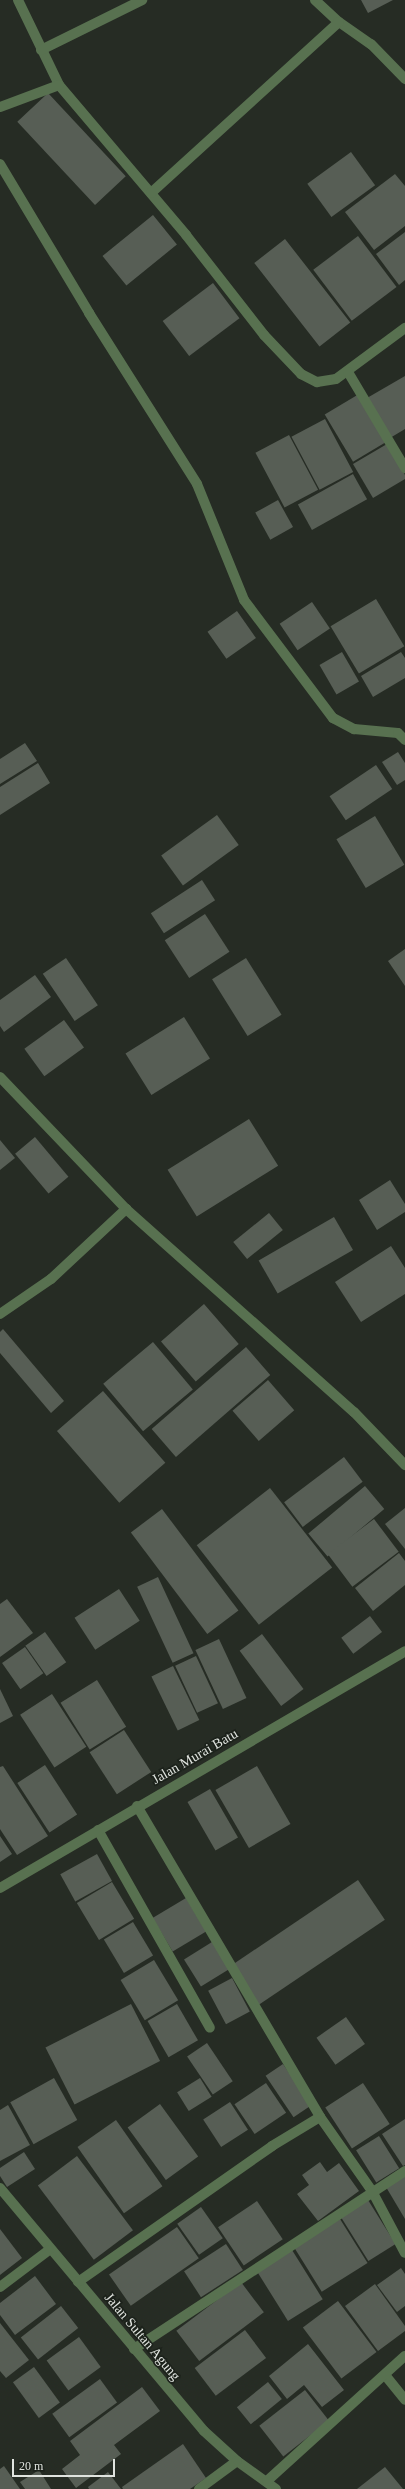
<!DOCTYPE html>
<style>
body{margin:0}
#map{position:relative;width:405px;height:2489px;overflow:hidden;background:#262c24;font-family:"Times New Roman",serif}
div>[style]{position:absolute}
.building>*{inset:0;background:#575e55;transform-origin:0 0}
.minor>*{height:10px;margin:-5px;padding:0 5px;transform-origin:5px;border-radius:5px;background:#587150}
span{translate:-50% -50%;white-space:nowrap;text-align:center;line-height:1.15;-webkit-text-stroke:3.5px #1c221b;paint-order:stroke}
.street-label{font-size:14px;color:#e0e4df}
.scale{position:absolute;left:12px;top:2459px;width:103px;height:18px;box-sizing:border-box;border:2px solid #e0e4df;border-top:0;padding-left:5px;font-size:12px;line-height:14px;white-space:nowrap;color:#e0e4df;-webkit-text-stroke:3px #1c221b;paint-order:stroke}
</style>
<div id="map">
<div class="building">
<div style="clip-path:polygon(361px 0,393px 0,368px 13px)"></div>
<div style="left:48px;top:93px;width:114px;height:42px;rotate:47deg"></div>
<div style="left:351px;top:152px;width:41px;height:54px;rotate:54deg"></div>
<div style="clip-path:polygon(395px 174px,405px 186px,405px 226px,374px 250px,345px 212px)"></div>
<div style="left:153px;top:215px;width:38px;height:65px;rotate:51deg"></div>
<div style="clip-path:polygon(405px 232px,405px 280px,399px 285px,376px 254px)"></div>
<div style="left:358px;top:236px;width:64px;height:56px;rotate:53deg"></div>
<div style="left:285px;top:239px;width:106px;height:39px;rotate:52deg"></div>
<div style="left:213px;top:283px;width:44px;height:63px;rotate:53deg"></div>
<div style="clip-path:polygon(405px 376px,405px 429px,390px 438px,367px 398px)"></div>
<div style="left:359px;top:394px;width:55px;height:40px;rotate:59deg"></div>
<div style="left:325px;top:419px;width:60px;height:38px;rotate:62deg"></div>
<div style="left:289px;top:435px;width:62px;height:38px;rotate:62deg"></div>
<div style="clip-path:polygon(387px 444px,405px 475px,405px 479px,373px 498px,353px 464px)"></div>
<div style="left:353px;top:474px;width:29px;height:63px;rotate:61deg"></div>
<div style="left:278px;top:500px;width:31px;height:26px;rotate:61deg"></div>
<div style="left:376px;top:599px;width:55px;height:53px;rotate:59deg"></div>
<div style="left:312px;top:602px;width:32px;height:39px;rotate:56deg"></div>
<div style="left:237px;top:611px;width:33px;height:36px;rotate:55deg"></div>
<div style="left:342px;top:652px;width:34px;height:26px;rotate:60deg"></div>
<div style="clip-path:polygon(401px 652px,405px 658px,405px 678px,373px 697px,361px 676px)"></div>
<div style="clip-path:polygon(25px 743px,37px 761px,0 784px,0 759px)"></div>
<div style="clip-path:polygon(398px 752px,405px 763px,405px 780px,397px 785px,382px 762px)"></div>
<div style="clip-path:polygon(38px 763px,50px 783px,0 815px,0 787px)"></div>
<div style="left:376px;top:765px;width:29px;height:56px;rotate:56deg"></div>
<div style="left:217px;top:815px;width:37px;height:69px;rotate:54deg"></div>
<div style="left:375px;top:816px;width:57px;height:45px;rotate:59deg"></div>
<div style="left:202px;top:880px;width:24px;height:61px;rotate:57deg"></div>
<div style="left:205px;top:914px;width:45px;height:48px;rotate:57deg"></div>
<div style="clip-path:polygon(405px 949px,405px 986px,388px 961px)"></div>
<div style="left:66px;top:958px;width:57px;height:28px;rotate:56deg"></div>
<div style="left:246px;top:958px;width:67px;height:40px;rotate:58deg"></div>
<div style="clip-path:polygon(35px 975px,51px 997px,4px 1032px,0 1026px,0 1000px)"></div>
<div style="left:184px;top:1017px;width:49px;height:69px;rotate:58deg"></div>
<div style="left:64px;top:1020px;width:34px;height:49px;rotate:54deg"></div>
<div style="left:249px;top:1119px;width:55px;height:96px;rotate:58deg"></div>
<div style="left:35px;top:1137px;width:52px;height:26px;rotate:50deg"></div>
<div style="clip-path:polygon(0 1140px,15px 1158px,0 1170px)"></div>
<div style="clip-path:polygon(390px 1180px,405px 1204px,405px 1212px,377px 1230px,359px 1200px)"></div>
<div style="left:269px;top:1213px;width:22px;height:46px;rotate:51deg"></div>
<div style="left:334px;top:1217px;width:38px;height:87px;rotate:60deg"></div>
<div style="clip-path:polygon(391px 1246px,405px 1268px,405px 1294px,361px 1322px,335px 1282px)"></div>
<div style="left:204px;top:1304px;width:53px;height:57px;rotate:49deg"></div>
<div style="clip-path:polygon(3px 1329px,64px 1401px,51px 1413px,0 1353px,0 1332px)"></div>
<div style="left:153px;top:1342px;width:62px;height:65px;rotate:50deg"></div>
<div style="left:246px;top:1347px;width:37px;height:125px;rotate:49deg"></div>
<div style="left:268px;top:1380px;width:40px;height:47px;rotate:49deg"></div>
<div style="left:103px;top:1391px;width:95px;height:61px;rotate:49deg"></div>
<div style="left:344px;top:1457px;width:31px;height:75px;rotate:53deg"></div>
<div style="left:365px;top:1486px;width:30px;height:74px;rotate:50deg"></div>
<div style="left:270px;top:1488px;width:101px;height:93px;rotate:52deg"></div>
<div style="clip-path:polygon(405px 1508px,405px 1549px,385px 1524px)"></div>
<div style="left:162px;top:1509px;width:127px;height:39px;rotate:53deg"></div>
<div style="left:374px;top:1519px;width:41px;height:58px;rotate:53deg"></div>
<div style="clip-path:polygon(399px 1553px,405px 1561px,405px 1585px,373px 1611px,355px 1588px)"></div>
<div style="left:158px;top:1577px;width:84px;height:23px;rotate:65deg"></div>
<div style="left:119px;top:1589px;width:38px;height:53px;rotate:57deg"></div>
<div style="clip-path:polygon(7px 1599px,33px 1633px,0 1657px,0 1604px)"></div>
<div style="left:370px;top:1616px;width:20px;height:36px;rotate:53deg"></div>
<div style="left:45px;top:1632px;width:37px;height:24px;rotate:55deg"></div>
<div style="left:262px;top:1634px;width:69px;height:28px;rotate:53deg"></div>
<div style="left:219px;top:1639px;width:65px;height:26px;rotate:65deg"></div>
<div style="left:25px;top:1647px;width:32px;height:28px;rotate:55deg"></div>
<div style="left:196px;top:1656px;width:52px;height:23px;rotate:65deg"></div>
<div style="left:173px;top:1666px;width:60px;height:24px;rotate:64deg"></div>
<div style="left:97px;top:1680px;width:55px;height:43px;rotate:58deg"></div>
<div style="clip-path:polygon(0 1689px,13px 1716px,0 1723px)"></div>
<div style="left:52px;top:1694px;width:63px;height:38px;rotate:57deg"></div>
<div style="left:124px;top:1730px;width:50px;height:41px;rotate:57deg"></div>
<div style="left:45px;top:1765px;width:59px;height:33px;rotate:57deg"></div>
<div style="clip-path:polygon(3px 1766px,48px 1836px,17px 1855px,0 1829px,0 1767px)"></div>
<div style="left:257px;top:1766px;width:67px;height:48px;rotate:60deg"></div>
<div style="left:210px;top:1789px;width:56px;height:26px;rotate:60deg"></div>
<div style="clip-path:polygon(0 1836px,12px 1854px,0 1862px)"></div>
<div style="left:97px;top:1854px;width:31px;height:42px;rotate:61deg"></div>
<div style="left:358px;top:1880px;width:48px;height:152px;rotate:56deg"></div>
<div style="left:112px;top:1882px;width:43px;height:41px;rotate:59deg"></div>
<div style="left:186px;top:1898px;width:39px;height:39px;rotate:59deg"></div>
<div style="left:133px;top:1922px;width:39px;height:34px;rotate:59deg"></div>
<div style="left:212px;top:1942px;width:32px;height:33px;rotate:58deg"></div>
<div style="left:154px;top:1960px;width:47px;height:39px;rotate:59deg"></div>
<div style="left:232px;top:1978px;width:38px;height:27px;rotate:62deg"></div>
<div style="left:131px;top:2004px;width:64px;height:96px;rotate:63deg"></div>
<div style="left:177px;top:2004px;width:42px;height:34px;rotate:60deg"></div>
<div style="left:346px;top:2017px;width:33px;height:36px;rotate:55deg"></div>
<div style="left:207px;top:2043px;width:46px;height:24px;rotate:56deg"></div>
<div style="left:283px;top:2064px;width:50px;height:21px;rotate:56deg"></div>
<div style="left:54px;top:2078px;width:48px;height:50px;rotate:61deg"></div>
<div style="left:200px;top:2078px;width:22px;height:27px;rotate:58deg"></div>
<div style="left:266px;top:2083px;width:36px;height:38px;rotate:56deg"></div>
<div style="left:363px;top:2083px;width:49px;height:45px;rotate:57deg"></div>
<div style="left:230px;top:2102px;width:33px;height:32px;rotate:57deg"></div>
<div style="left:160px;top:2104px;width:65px;height:40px;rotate:54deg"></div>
<div style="clip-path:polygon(8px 2105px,30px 2145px,0 2161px,0 2110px)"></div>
<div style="clip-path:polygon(405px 2119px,405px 2165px,403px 2166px,382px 2134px)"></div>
<div style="left:116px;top:2120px;width:81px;height:47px;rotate:55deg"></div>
<div style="left:379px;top:2136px;width:38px;height:27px;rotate:58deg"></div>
<div style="clip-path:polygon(24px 2152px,35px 2169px,7px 2187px,0 2176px,0 2168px)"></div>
<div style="left:77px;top:2156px;width:93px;height:49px;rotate:53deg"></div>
<div style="clip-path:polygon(320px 2162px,327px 2172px,339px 2163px,359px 2191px,318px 2221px,297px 2194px,309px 2185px,302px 2175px)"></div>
<div style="clip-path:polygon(405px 2175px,405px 2219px,386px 2187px)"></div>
<div style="left:368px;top:2200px;width:52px;height:32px;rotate:58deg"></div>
<div style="left:257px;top:2201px;width:46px;height:47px;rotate:56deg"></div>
<div style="left:201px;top:2207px;width:38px;height:29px;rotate:55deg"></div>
<div style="left:340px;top:2219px;width:52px;height:54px;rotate:58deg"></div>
<div style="left:177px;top:2227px;width:38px;height:83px;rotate:55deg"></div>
<div style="clip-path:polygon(0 2229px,22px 2258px,0 2275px)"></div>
<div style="left:226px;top:2244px;width:31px;height:50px;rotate:57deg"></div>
<div style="left:292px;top:2250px;width:58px;height:41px;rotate:58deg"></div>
<div style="clip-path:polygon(401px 2268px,405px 2274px,405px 2306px,397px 2312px,377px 2285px)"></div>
<div style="clip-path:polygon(35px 2276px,56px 2304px,15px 2335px,0 2315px,0 2303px)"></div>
<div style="left:241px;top:2282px;width:38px;height:81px;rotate:53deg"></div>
<div style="clip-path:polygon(375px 2284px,405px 2326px,405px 2331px,378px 2351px,345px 2306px)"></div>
<div style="left:338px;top:2301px;width:64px;height:44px;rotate:53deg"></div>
<div style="left:61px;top:2306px;width:28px;height:51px;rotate:52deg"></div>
<div style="clip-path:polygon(0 2323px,29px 2360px,6px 2378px,0 2371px)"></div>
<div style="left:245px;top:2330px;width:35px;height:63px;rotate:53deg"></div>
<div style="left:79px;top:2337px;width:37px;height:40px;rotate:54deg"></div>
<div style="clip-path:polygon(308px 2344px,344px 2390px,322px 2407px,304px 2385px,287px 2399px,269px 2376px)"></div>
<div style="left:34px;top:2367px;width:44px;height:26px;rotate:54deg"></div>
<div style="left:100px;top:2379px;width:29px;height:59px;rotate:54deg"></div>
<div style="left:268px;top:2382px;width:22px;height:40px;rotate:51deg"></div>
<div style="clip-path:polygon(142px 2387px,160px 2411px,114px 2445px,121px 2454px,76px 2488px,62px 2469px,80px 2455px,70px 2441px)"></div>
<div style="left:305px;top:2390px;width:39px;height:58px;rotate:52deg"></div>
<div style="clip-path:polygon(183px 2444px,206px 2478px,190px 2489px,123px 2489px,122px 2487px)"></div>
<div style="clip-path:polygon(4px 2466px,20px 2489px,0 2489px,0 2469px)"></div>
<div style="clip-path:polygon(385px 2467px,403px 2489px,357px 2489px)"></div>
<div style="clip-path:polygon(39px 2470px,51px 2489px,25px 2489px,20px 2482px)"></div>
<div style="clip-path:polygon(108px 2472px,121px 2489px,89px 2489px,88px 2487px)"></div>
</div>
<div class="minor">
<div style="left:18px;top:0;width:94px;rotate:64.2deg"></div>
<div style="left:59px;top:85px;width:197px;rotate:49.7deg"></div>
<div style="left:186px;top:235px;width:127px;rotate:52deg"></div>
<div style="left:264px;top:335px;width:54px;rotate:46.5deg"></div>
<div style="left:301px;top:374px;width:18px;rotate:27deg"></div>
<div style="left:317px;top:382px;width:19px;rotate:-9deg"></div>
<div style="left:336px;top:379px;width:86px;rotate:-36.5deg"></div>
<div style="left:315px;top:0;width:33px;rotate:43deg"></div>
<div style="left:339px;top:22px;width:39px;rotate:35deg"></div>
<div style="left:371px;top:44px;width:49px;rotate:45.8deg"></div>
<div style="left:41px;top:50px;width:113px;rotate:-26.3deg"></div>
<div style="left:0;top:107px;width:63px;rotate:-20.4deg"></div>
<div style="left:0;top:164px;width:174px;rotate:59.1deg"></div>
<div style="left:89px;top:313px;width:202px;rotate:57.7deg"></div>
<div style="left:197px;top:484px;width:125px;rotate:67.9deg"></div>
<div style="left:244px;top:600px;width:148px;rotate:53deg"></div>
<div style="left:333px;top:718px;width:24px;rotate:28deg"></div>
<div style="left:354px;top:729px;width:44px;rotate:5.2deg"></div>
<div style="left:398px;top:733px;width:10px;rotate:45deg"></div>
<div style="left:151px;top:193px;width:254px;rotate:-42.3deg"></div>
<div style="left:348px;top:372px;width:112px;rotate:59.3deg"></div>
<div style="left:0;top:1077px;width:182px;rotate:46.3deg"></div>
<div style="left:126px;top:1209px;width:305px;rotate:41.7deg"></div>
<div style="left:354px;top:1412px;width:74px;rotate:46.1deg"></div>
<div style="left:0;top:1314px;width:62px;rotate:-34.5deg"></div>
<div style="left:51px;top:1279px;width:103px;rotate:-43deg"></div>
<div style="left:137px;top:1806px;width:361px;rotate:59.5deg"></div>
<div style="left:320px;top:2117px;width:90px;rotate:54.9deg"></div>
<div style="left:372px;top:2191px;width:70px;rotate:62deg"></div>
<div style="left:98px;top:1830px;width:227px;rotate:60.5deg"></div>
<div style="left:0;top:1888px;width:469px;rotate:-30.3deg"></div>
<div style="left:0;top:2188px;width:317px;rotate:50deg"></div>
<div style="left:204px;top:2431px;width:45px;rotate:42.3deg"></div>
<div style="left:237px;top:2461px;width:48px;rotate:35.7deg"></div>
<div style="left:78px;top:2282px;width:237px;rotate:-35deg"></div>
<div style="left:272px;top:2146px;width:56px;rotate:-31.1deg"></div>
<div style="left:0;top:2287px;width:61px;rotate:-37.1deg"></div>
<div style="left:134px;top:2349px;width:324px;rotate:-33.3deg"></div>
<div style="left:385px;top:2375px;width:32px;rotate:51deg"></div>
<div style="left:267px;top:2481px;width:186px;rotate:-42.2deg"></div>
<div style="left:199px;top:2489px;width:47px;rotate:-36.4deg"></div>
</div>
<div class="street-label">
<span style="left:195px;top:1757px;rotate:-30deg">Jalan Murai Batu</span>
<span style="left:142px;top:2337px;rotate:50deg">Jalan Sultan Agung</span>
</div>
<div class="scale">20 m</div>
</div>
